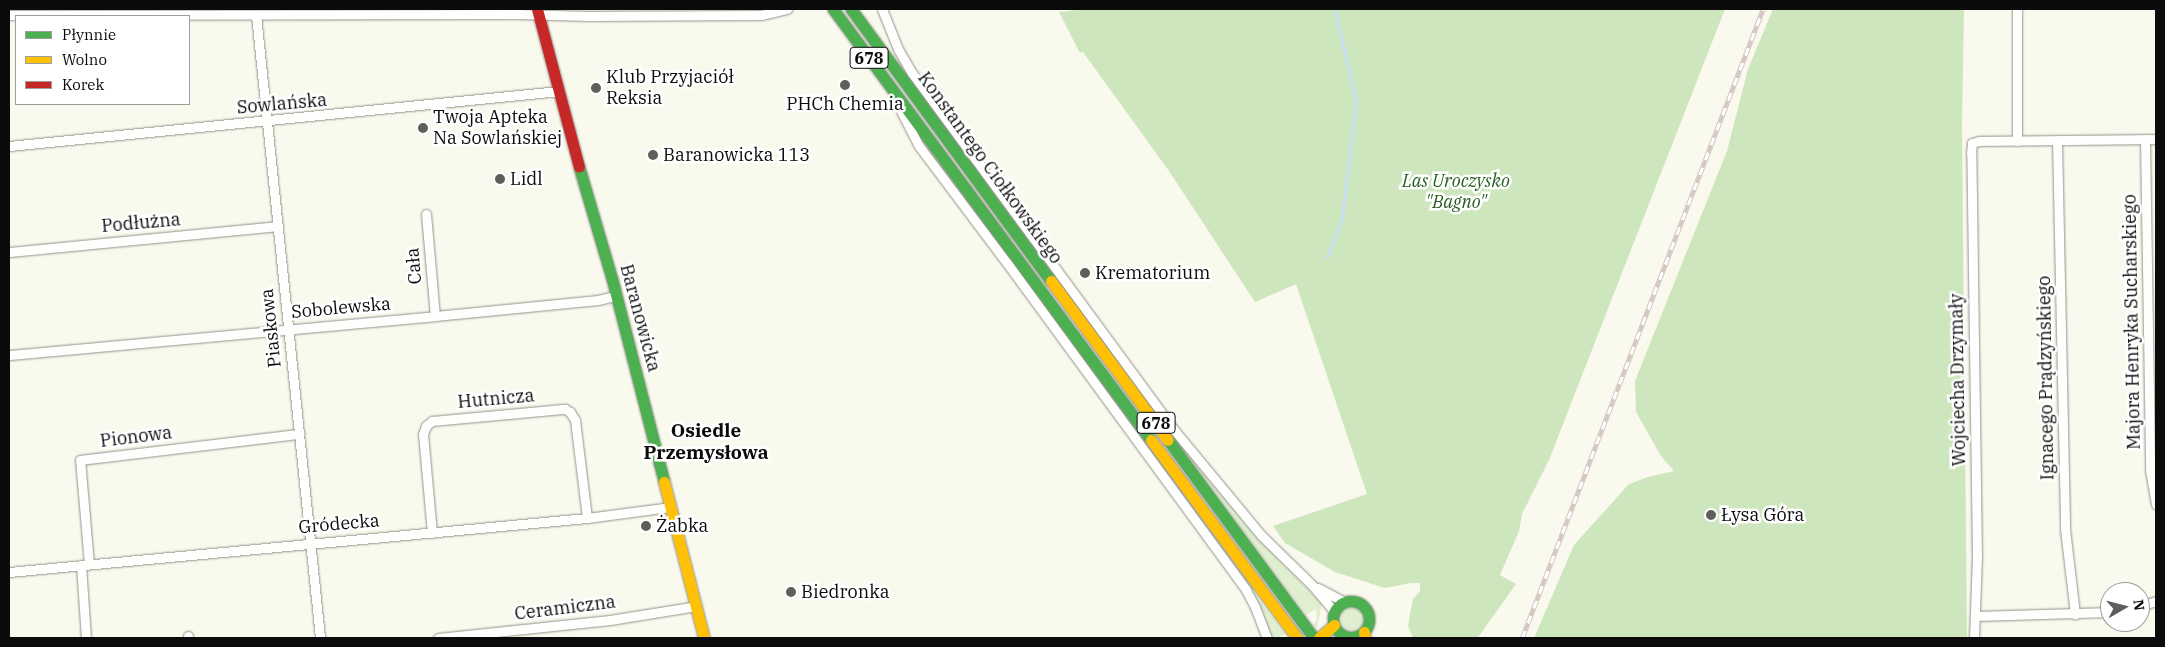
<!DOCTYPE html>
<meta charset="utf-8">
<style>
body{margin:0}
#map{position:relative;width:2165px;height:647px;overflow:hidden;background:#f9f9ee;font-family:"IBM Plex Serif",serif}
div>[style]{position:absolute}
.green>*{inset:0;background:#dfefcf}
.round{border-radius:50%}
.forest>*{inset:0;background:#cee6bd}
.stream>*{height:2.5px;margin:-1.25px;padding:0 1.25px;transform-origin:1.25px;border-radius:1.25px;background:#c6def2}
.roads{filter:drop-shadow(0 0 1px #92928d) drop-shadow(0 0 1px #92928d)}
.street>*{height:9px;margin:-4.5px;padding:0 4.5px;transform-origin:4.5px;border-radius:4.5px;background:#fefefc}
.fast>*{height:11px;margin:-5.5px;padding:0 5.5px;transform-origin:5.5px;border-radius:5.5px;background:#4caf50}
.fast>.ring{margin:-5.5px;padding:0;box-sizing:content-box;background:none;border:11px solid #4caf50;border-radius:50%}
.slow>*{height:11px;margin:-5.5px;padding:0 5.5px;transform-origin:5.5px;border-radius:5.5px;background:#ffc107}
.jam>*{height:11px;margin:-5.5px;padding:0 5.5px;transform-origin:5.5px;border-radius:5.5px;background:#c62828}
.rail>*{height:4.5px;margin-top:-2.25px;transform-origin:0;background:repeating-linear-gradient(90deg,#fff 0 8px,#d5c6c3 0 16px);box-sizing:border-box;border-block:1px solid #d5c6c3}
.dots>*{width:14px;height:14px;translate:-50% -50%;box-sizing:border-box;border:2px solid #fff;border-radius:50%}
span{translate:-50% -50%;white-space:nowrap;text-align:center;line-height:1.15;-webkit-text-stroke:5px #fff;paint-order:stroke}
.shield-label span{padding:1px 4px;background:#fff;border:1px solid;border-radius:4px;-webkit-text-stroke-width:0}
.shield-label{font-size:16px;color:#0b0b0b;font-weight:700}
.poi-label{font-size:18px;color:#0b0b0b}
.left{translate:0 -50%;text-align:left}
.street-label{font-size:18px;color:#0b0b0b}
.park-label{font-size:18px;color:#245f1f;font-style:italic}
.neighbourhood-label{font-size:19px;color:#0b0b0b;font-weight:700}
.frame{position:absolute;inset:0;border:10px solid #0b0b0b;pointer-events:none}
.legend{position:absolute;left:15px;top:15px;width:175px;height:90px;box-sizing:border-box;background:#fff;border:1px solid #9d9d9d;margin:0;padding:6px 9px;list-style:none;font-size:15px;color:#0b0b0b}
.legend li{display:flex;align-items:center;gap:10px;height:25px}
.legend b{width:25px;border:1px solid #9d9d9d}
.north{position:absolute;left:2100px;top:582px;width:50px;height:50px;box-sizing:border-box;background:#fff;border:1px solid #9d9d9d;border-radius:50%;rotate:82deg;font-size:14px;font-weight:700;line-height:20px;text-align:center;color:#0b0b0b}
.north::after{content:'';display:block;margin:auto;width:18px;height:22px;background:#5e5e5a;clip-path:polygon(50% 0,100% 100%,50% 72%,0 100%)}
</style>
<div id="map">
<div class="green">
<div style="clip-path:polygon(1168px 429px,1259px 540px,1322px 603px,1317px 628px,1313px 625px,1317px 620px,1316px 609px,1306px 615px)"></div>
<div style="clip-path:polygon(1247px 584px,1285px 634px,1278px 638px,1272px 638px,1259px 604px)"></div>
<div class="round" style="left:1341px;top:608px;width:22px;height:22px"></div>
</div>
<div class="forest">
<div style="clip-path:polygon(1085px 9px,1725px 9px,1549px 460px,1522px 514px,1519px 531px,1500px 575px,1516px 584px,1479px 636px,1473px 638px,1413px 638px,1408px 626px,1410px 614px,1413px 599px,1420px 591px,1420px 583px,1411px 583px,1385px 588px,1335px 572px,1285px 543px,1273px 526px,1367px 494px,1296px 284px,1255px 302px,1169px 171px,1083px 52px,1080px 53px,1059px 12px)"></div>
<div style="clip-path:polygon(1773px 9px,1964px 9px,1962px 125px,1967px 638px,1534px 638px,1574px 545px,1629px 484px,1648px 477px,1674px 471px,1661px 456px,1636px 412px,1635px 381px,1727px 151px,1748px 69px)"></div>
</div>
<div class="stream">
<div style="left:1327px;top:257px;width:42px;rotate:-69deg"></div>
<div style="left:1342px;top:218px;width:118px;rotate:-83.2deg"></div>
<div style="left:1356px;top:101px;width:95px;rotate:-103.4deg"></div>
</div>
<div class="roads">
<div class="street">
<div style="left:882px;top:9px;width:43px;rotate:68.2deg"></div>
<div style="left:898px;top:49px;width:28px;rotate:60deg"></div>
<div style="left:912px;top:73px;width:444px;rotate:53.7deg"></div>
<div style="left:1175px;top:431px;width:136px;rotate:50.4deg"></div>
<div style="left:1262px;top:536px;width:71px;rotate:44.4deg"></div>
<div style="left:1313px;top:586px;width:33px;rotate:50deg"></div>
<div style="left:2017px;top:9px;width:132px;rotate:90deg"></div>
<div style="left:9px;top:15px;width:509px;rotate:-0.11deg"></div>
<div style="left:518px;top:14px;width:70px;rotate:1.6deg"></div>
<div style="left:588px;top:16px;width:173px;rotate:-0.3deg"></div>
<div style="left:761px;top:15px;width:27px;rotate:-13deg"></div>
<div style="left:256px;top:15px;width:626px;rotate:84.13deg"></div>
<div style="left:901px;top:111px;width:39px;rotate:63deg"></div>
<div style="left:919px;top:146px;width:146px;rotate:53.1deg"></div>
<div style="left:1007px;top:263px;width:405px;rotate:53.8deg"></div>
<div style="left:1246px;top:590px;width:19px;rotate:62deg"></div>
<div style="left:1255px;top:607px;width:33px;rotate:69deg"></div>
<div style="left:2145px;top:139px;width:331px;rotate:89.1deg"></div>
<div style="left:2150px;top:470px;width:35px;rotate:80deg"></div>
<div style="left:2057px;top:140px;width:389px;rotate:88.8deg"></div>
<div style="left:2065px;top:529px;width:86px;rotate:83.3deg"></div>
<div style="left:9px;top:146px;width:553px;rotate:-5.71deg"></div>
<div style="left:426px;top:214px;width:102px;rotate:85deg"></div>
<div style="left:9px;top:252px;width:269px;rotate:-5.5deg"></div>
<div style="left:9px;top:355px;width:428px;rotate:-5.2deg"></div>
<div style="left:435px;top:316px;width:164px;rotate:-5.6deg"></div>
<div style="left:598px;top:300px;width:18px;rotate:-13deg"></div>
<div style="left:432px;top:533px;width:99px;rotate:-95.2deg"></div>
<div style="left:423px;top:434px;width:9px;rotate:-69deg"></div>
<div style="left:426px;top:426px;width:8px;rotate:-40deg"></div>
<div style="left:432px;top:421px;width:134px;rotate:-5.2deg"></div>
<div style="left:565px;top:409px;width:6px;rotate:31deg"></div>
<div style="left:570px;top:412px;width:9px;rotate:58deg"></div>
<div style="left:575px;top:420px;width:99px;rotate:83deg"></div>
<div style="left:89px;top:564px;width:104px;rotate:-94.9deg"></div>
<div style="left:80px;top:460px;width:221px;rotate:-6.8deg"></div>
<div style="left:81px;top:565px;width:73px;rotate:86.1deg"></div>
<div style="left:9px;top:572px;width:581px;rotate:-5.34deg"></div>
<div style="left:587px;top:518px;width:85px;rotate:-7.5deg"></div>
<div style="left:1318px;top:588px;width:30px;rotate:28deg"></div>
<div style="left:2140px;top:606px;width:17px;rotate:-17deg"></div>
<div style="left:1976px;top:616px;width:134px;rotate:-1.7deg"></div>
<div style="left:188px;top:636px;width:2px;rotate:90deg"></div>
<div style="left:438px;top:638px;width:173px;rotate:-6deg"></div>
<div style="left:610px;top:620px;width:87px;rotate:-9.2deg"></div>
<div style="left:1974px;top:638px;width:80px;rotate:-87.9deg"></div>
<div style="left:1977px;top:558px;width:405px;rotate:-90.8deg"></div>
<div style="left:1971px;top:153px;width:10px;rotate:-84deg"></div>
<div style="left:1972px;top:143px;width:7px;rotate:-16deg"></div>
<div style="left:1979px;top:141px;width:177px;rotate:-0.6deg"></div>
</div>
<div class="fast">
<div style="left:833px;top:9px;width:536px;rotate:53.58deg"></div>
<div style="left:851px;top:9px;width:338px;rotate:53.7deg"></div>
<div style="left:579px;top:167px;width:117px;rotate:73.6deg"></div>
<div style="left:612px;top:279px;width:210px;rotate:75.6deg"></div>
<div style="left:1168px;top:440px;width:246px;rotate:53.6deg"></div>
<div class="ring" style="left:1333px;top:601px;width:25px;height:25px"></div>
</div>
<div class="slow">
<div style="left:1051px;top:281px;width:197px;rotate:53.7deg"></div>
<div style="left:1151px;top:440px;width:246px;rotate:53.6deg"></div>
<div style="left:664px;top:482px;width:161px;rotate:75.6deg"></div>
<div style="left:1364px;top:632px;width:6px;rotate:81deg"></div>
<div style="left:1319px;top:638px;width:20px;rotate:-41deg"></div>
</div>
<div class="jam">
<div style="left:537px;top:9px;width:163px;rotate:75.1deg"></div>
</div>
</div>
<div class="rail">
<div style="left:1522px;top:638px;width:674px;rotate:-69.04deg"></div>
</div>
<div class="dots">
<div style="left:845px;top:85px;background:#5e5e5a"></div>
<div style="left:596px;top:88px;background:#5e5e5a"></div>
<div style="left:423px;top:128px;background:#5e5e5a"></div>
<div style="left:653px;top:155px;background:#5e5e5a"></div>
<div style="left:500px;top:179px;background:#5e5e5a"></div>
<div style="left:1085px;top:273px;background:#5e5e5a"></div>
<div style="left:1711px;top:515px;background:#5e5e5a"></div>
<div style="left:646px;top:526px;background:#5e5e5a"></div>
<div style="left:791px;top:592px;background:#5e5e5a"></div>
</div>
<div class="shield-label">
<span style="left:869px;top:58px">678</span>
<span style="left:1156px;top:423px">678</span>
</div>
<div class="poi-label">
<span class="left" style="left:606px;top:88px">Klub Przyjaciół<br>Reksia</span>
<span style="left:845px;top:104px">PHCh Chemia</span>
<span class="left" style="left:433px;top:128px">Twoja Apteka<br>Na Sowlańskiej</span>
<span class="left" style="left:663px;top:155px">Baranowicka 113</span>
<span class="left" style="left:510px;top:179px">Lidl</span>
<span class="left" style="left:1095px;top:273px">Krematorium</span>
<span class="left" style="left:1721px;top:515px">Łysa Góra</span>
<span class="left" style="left:656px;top:526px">Żabka</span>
<span class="left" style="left:801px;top:592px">Biedronka</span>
</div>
<div class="street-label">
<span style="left:282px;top:104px;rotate:-5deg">Sowlańska</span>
<span style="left:990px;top:168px;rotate:54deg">Konstantego Ciołkowskiego</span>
<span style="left:141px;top:223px;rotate:-5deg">Podłużna</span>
<span style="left:414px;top:266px;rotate:-95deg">Cała</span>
<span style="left:341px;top:308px;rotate:-5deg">Sobolewska</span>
<span style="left:640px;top:318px;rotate:75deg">Baranowicka</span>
<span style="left:2132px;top:322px;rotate:-91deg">Majora Henryka Sucharskiego</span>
<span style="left:271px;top:328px;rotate:-96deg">Piaskowa</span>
<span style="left:2046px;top:378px;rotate:-91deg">Ignacego Prądzyńskiego</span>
<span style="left:1958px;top:380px;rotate:-91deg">Wojciecha Drzymały</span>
<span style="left:496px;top:399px;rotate:-5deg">Hutnicza</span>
<span style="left:136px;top:437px;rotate:-7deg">Pionowa</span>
<span style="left:339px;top:524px;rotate:-5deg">Gródecka</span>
<span style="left:565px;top:608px;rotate:-7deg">Ceramiczna</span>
</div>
<div class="park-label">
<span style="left:1456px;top:192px">Las Uroczysko<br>"Bagno"</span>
</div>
<div class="neighbourhood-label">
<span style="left:706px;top:442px">Osiedle<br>Przemysłowa</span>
</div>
<div class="frame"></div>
<ul class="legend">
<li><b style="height:6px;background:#4caf50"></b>Płynnie</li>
<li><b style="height:6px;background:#ffc107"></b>Wolno</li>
<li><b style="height:6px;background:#c62828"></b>Korek</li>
</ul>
<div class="north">N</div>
</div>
